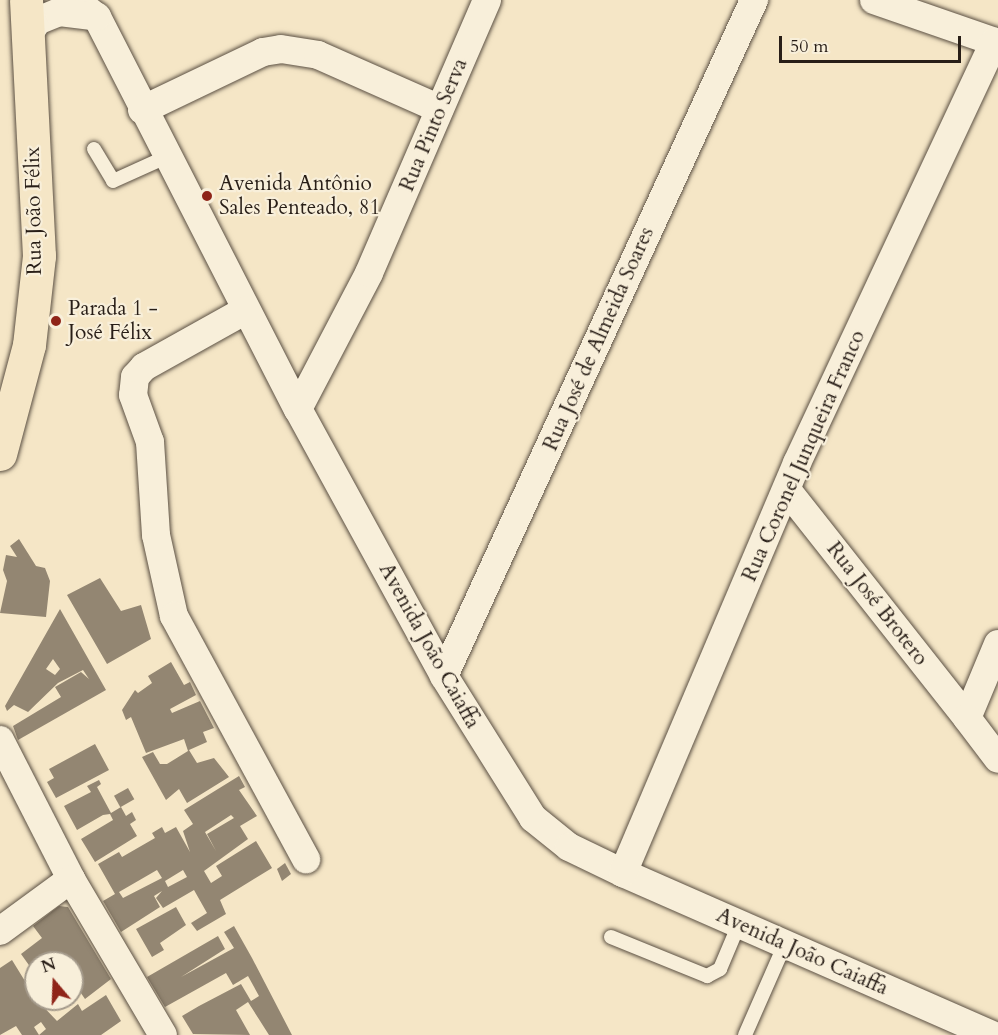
<!DOCTYPE html>
<meta charset="utf-8">
<style>
body{margin:0}
#map{position:relative;width:998px;height:1035px;overflow:hidden;background:#f5e6c6;font-family:Cardo,serif}
div>[style]{position:absolute}
.building>*{inset:0;background:#938672;transform-origin:0 0}
.roads{filter:drop-shadow(0 0 2px #5b5043) drop-shadow(0 0 2px #5b5043)}
.service>*{height:14px;margin:-7px;padding:0 7px;transform-origin:7px;border-radius:7px;background:#f8efda}
.minor>*{height:28px;margin:-14px;padding:0 14px;transform-origin:14px;border-radius:14px;background:#f8efda}
.primary>*{height:33px;margin:-16.5px;padding:0 16.5px;transform-origin:16.5px;border-radius:16.5px;background:#f5e6c6}
.dots>*{width:16px;height:16px;translate:-50% -50%;box-sizing:border-box;border:3px solid #f8efda;border-radius:50%}
span{translate:-50% -50%;white-space:nowrap;text-align:center;line-height:1.15;-webkit-text-stroke:4.5px #f8efda;paint-order:stroke}
.street-label{font-size:21px;color:#281e17}
.poi-label{font-size:21px;color:#281e17}
.left{translate:0 -50%;text-align:left}
.north{position:absolute;left:24px;top:951px;width:60px;height:60px;box-sizing:border-box;background:#f8efda;border:2px solid #a59b8c;border-radius:50%;rotate:341deg;font-size:16px;font-weight:700;line-height:24px;text-align:center;color:#281e17}
.north::after{content:'';display:block;margin:auto;width:21px;height:27px;background:#8f2418;clip-path:polygon(50% 0,100% 100%,50% 72%,0 100%)}
.scale{position:absolute;left:779px;top:36px;width:182px;height:27px;box-sizing:border-box;border:3px solid #281e17;border-top:0;padding-left:8px;font-size:18px;line-height:21px;white-space:nowrap;color:#281e17;-webkit-text-stroke:4px #f8efda;paint-order:stroke}
</style>
<div id="map">
<div class="building">
<div style="clip-path:polygon(19px 539px,36px 566px,45px 568px,50px 581px,46px 617px,0 613px,7px 581px,3px 570px,6px 555px,17px 557px,10px 546px)"></div>
<div style="clip-path:polygon(100px 578px,121px 611px,141px 605px,151px 639px,107px 664px,67px 595px)"></div>
<div style="clip-path:polygon(evenodd,60px 609px,106px 690px,18px 740px,13px 726px,61px 697px,55px 687px,81px 672px,89px 679px,83px 670px,58px 683px,28px 712px,14px 705px,7px 711px,5px 706px,60px 609px,53px 659px,60px 669px,55px 675px,46px 669px,53px 659px)"></div>
<div style="clip-path:polygon(171px 662px,184px 685px,190px 682px,196px 695px,170px 709px,172px 713px,200px 701px,214px 728px,203px 732px,207px 742px,189px 750px,197px 763px,214px 758px,229px 777px,187px 803px,179px 789px,166px 800px,142px 757px,153px 752px,160px 764px,167px 764px,188px 751px,184px 739px,146px 753px,131px 717px,126px 720px,122px 710px,135px 690px,138px 693px,152px 683px,148px 676px)"></div>
<div style="clip-path:polygon(95px 744px,109px 770px,56px 798px,47px 782px,54px 778px,49px 769px)"></div>
<div style="clip-path:polygon(evenodd,239px 776px,245px 787px,239px 790px,257px 816px,240px 826px,248px 839px,204px 871px,211px 883px,222px 876px,216px 866px,256px 841px,272px 868px,220px 900px,226px 914px,197px 931px,191px 923px,207px 913px,194px 890px,163px 908px,156px 898px,162px 891px,154px 896px,160px 907px,121px 932px,103px 901px,115px 894px,98px 864px,119px 852px,122px 857px,155px 838px,152px 833px,162px 827px,165px 833px,176px 827px,190px 852px,183px 831px,193px 824px,184px 810px,239px 776px,231px 815px,234px 818px,207px 834px,216px 851px,205px 832px,231px 815px,239px 776px,157px 870px,162px 878px,123px 898px,119px 892px,157px 870px,239px 776px,183px 870px,187px 877px,168px 887px,165px 881px,183px 870px)"></div>
<div style="clip-path:polygon(99px 780px,101px 784px,97px 787px,111px 813px,121px 807px,126px 816px,132px 812px,136px 820px,130px 824px,137px 836px,95px 862px,81px 839px,113px 820px,110px 814px,103px 815px,77px 830px,64px 806px,91px 792px,87px 786px)"></div>
<div style="left:128px;top:788px;width:13px;height:16px;rotate:61deg"></div>
<div style="clip-path:polygon(285px 863px,291px 874px,282px 881px,277px 869px)"></div>
<div style="clip-path:polygon(59px 906px,68px 907px,111px 979px,85px 999px,72px 980px,72px 963px,36px 963px,36px 975px,21px 954px,42px 938px,33px 926px)"></div>
<div style="clip-path:polygon(176px 907px,186px 925px,160px 943px,164px 950px,152px 957px,136px 929px)"></div>
<div style="clip-path:polygon(234px 926px,252px 958px,292px 1035px,269px 1035px,248px 1002px,236px 1010px,250px 1035px,193px 1034px,182px 1016px,199px 1006px,241px 984px,251px 1001px,259px 996px,248px 976px,233px 985px,226px 973px,165px 1007px,147px 977px,218px 936px,225px 949px,181px 977px,234px 948px,224px 932px)"></div>
<div style="clip-path:polygon(evenodd,12px 960px,36px 999px,57px 1021px,78px 1004px,82px 1011px,106px 995px,121px 1021px,101px 1035px,22px 1035px,16px 1026px,0 1035px,0 968px,12px 960px,41px 1022px,46px 1029px,39px 1035px,34px 1027px,41px 1022px)"></div>
</div>
<div class="roads">
<div class="service">
<div style="left:94px;top:149px;width:37px;rotate:59deg"></div>
<div style="left:113px;top:181px;width:58px;rotate:-24.4deg"></div>
<div style="left:611px;top:937px;width:104px;rotate:22.1deg"></div>
<div style="left:707px;top:976px;width:15px;rotate:-28deg"></div>
<div style="left:720px;top:969px;width:49px;rotate:-67.1deg"></div>
<div style="left:745px;top:1035px;width:99px;rotate:-66.3deg"></div>
</div>
<div class="minor">
<div style="left:75px;top:0;width:28px;rotate:38deg"></div>
<div style="left:97px;top:17px;width:441px;rotate:62.9deg"></div>
<div style="left:298px;top:409px;width:304px;rotate:61.3deg"></div>
<div style="left:444px;top:676px;width:168px;rotate:57.9deg"></div>
<div style="left:533px;top:818px;width:46px;rotate:38.9deg"></div>
<div style="left:569px;top:847px;width:60px;rotate:25.7deg"></div>
<div style="left:623px;top:873px;width:403px;rotate:23.7deg"></div>
<div style="left:874px;top:0;width:131px;rotate:19.1deg"></div>
<div style="left:28px;top:36px;width:17px;rotate:-59deg"></div>
<div style="left:37px;top:21px;width:24px;rotate:-22deg"></div>
<div style="left:59px;top:12px;width:38px;rotate:7deg"></div>
<div style="left:142px;top:110px;width:134px;rotate:-25.6deg"></div>
<div style="left:263px;top:52px;width:18px;rotate:-9deg"></div>
<div style="left:281px;top:49px;width:37px;rotate:9deg"></div>
<div style="left:318px;top:55px;width:133px;rotate:23.9deg"></div>
<div style="left:246px;top:310px;width:117px;rotate:150.8deg"></div>
<div style="left:144px;top:367px;width:13px;rotate:132deg"></div>
<div style="left:135px;top:377px;width:18px;rotate:96deg"></div>
<div style="left:133px;top:395px;width:50px;rotate:70.1deg"></div>
<div style="left:150px;top:442px;width:93px;rotate:86.3deg"></div>
<div style="left:156px;top:535px;width:83px;rotate:77.5deg"></div>
<div style="left:174px;top:616px;width:277px;rotate:61.5deg"></div>
<div style="left:298px;top:409px;width:153px;rotate:-62.4deg"></div>
<div style="left:369px;top:273px;width:297px;rotate:-66.6deg"></div>
<div style="left:787px;top:490px;width:290px;rotate:51.7deg"></div>
<div style="left:998px;top:644px;width:80px;rotate:112.7deg"></div>
<div style="left:967px;top:718px;width:51px;rotate:52.9deg"></div>
<div style="left:444px;top:676px;width:744px;rotate:-65.36deg"></div>
<div style="left:0;top:740px;width:156px;rotate:62.9deg"></div>
<div style="left:71px;top:879px;width:181px;rotate:59.5deg"></div>
<div style="left:623px;top:873px;width:445px;rotate:-67deg"></div>
<div style="left:797px;top:463px;width:465px;rotate:-64.9deg"></div>
<div style="left:0;top:931px;width:88px;rotate:-36.2deg"></div>
</div>
<div class="primary">
<div style="left:0;top:454px;width:113px;rotate:-75.1deg"></div>
<div style="left:29px;top:345px;width:90px;rotate:-83.6deg"></div>
<div style="left:39px;top:256px;width:256px;rotate:-92.9deg"></div>
</div>
</div>
<div class="dots">
<div style="left:207px;top:196px;background:#8f2418"></div>
<div style="left:56px;top:321px;background:#8f2418"></div>
</div>
<div class="street-label">
<span style="left:434px;top:125px;rotate:-67deg">Rua Pinto Serva</span>
<span style="left:34px;top:211px;rotate:-91deg">Rua João Félix</span>
<span style="left:599px;top:339px;rotate:-66deg">Rua José de Almeida Soares</span>
<span style="left:804px;top:456px;rotate:-66deg">Rua Coronel Junqueira Franco</span>
<span style="left:877px;top:604px;rotate:52deg">Rua José Brotero</span>
<span style="left:429px;top:646px;rotate:61deg">Avenida João Caiaffa</span>
<span style="left:802px;top:952px;rotate:24deg">Avenida João Caiaffa</span>
</div>
<div class="poi-label">
<span class="left" style="left:219px;top:196px">Avenida Antônio<br>Sales Penteado, 81</span>
<span class="left" style="left:68px;top:321px">Parada 1 -<br>José Félix</span>
</div>
<div class="north">N</div>
<div class="scale">50 m</div>
</div>
